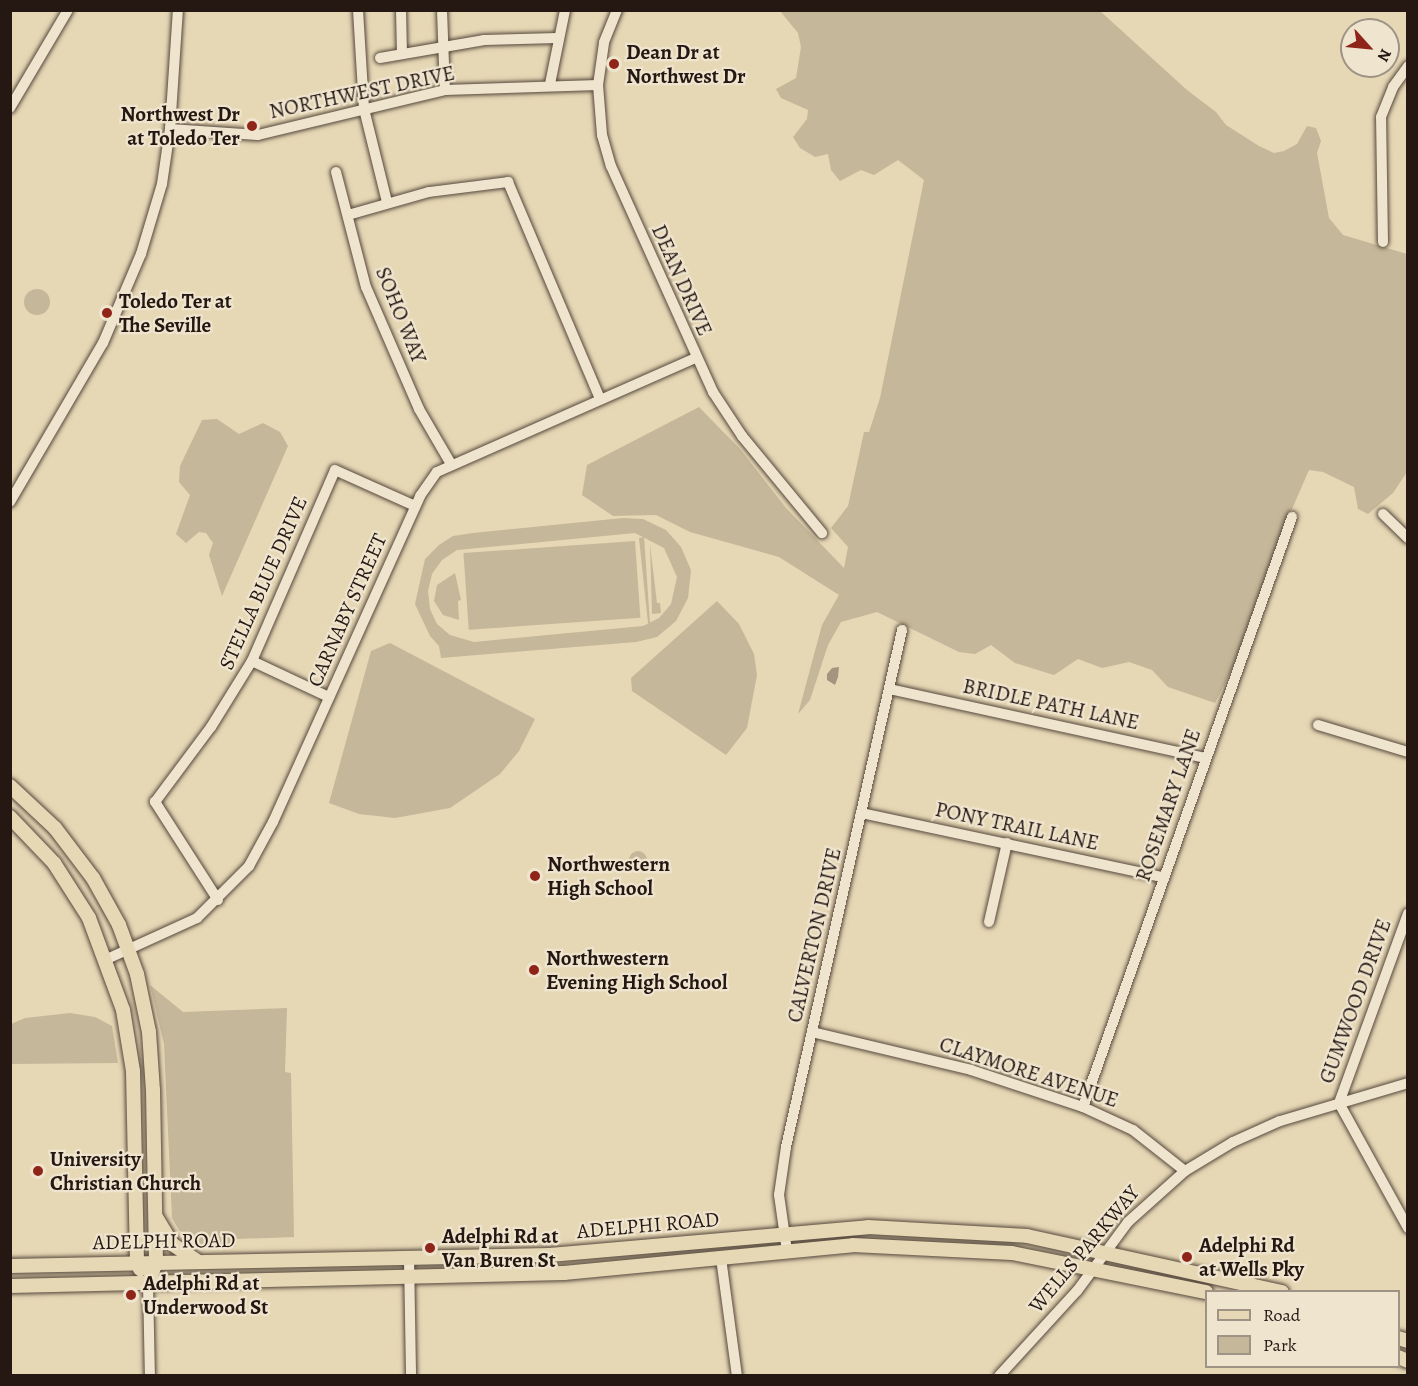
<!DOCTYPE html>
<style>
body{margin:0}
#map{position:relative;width:1418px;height:1386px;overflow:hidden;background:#e6d7b5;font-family:Alegreya,serif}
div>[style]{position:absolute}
.green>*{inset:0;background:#c5b799;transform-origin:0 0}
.round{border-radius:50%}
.water>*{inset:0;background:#a4967e}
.roads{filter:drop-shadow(0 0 2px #55483c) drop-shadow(0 0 2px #55483c)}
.minor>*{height:10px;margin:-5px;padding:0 5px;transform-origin:5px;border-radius:5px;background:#efe5cf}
.major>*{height:14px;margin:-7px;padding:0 7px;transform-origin:7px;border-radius:7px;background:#e6d7b5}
.dots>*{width:16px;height:16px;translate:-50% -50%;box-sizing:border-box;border:3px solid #efe5cf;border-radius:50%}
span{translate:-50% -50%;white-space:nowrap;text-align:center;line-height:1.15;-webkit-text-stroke:4.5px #efe5cf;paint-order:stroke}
.poi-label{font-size:21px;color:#251813;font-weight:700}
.left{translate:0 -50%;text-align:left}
.right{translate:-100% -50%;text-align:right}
.street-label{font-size:21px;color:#251813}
.frame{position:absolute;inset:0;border:12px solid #251813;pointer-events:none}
.legend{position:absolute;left:1205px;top:1290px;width:195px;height:78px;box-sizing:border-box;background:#efe5cf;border:2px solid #9e9384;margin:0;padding:8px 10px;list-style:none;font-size:18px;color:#251813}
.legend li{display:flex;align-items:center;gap:12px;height:30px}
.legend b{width:30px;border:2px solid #9e9384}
.north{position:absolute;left:1340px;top:18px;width:60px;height:60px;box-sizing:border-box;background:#efe5cf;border:2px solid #9e9384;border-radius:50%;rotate:117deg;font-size:16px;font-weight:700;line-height:24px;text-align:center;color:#251813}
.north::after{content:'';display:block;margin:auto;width:21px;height:27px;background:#8f2418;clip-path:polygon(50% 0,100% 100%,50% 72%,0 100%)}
</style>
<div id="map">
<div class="green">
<div style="clip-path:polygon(780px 11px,1100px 11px,1187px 90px,1216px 112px,1226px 125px,1259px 146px,1274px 153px,1284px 151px,1297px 144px,1307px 126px,1316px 128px,1321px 141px,1317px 153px,1329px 218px,1343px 235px,1407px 254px,1407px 472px,1393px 493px,1368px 514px,1358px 509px,1354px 487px,1323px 472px,1309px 470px,1279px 539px,1234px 665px,1215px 703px,1168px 687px,1152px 670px,1129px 662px,1102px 668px,1078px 659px,1054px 675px,1015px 663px,991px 645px,975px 654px,959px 652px,877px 612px,841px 622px,828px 645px,810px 700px,798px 714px,822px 625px,839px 595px,779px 557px,690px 532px,656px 515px,613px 516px,582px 495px,587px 465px,699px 407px,740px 449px,786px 508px,844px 568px,848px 547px,831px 528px,848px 506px,864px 432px,869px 432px,880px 398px,924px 180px,898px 160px,874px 175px,861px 170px,840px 181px,831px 170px,828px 154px,815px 157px,800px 148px,793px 137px,807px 119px,808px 110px,781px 98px,776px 89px,796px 78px,801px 47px,798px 33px)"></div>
<div class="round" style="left:24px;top:289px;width:26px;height:26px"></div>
<div style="clip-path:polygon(217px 419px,239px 434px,263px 423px,280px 432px,288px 446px,222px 596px,209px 555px,213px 543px,206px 533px,199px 532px,186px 543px,176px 534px,190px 495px,179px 482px,180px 466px,202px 420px)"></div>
<div style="clip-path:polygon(evenodd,623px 518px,643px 519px,666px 530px,681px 547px,691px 570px,688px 598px,676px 621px,657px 637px,636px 642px,441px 658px,439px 646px,430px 636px,415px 604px,425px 559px,439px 545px,453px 536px,473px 533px,623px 518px,635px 533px,664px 548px,677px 577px,671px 604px,659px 618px,643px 626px,474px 642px,450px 635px,437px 624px,430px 609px,428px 591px,432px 574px,442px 560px,457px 550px,635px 533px)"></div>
<div style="clip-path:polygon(644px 537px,650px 623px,648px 623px,639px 538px)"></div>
<div style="left:635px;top:541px;width:77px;height:172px;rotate:86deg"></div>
<div style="clip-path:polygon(650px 544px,657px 603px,660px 603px,661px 613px,652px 614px)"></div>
<div style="clip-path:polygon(455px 573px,461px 600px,458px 601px,459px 620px,443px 615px,434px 601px,437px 585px)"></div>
<div style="clip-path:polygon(717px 601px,739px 624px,754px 654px,757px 675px,747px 728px,726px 755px,632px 691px,631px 678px)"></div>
<div style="clip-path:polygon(390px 643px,535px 719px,519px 751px,500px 774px,450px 808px,395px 818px,359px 814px,329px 803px,371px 651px)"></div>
<div class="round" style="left:629px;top:851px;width:18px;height:18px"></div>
<div style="clip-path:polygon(150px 985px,183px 1012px,287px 1008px,285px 1072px,291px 1073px,294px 1237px,237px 1239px,235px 1247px,212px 1247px,198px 1244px,179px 1230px,172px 1218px,164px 1044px)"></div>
<div style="clip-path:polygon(70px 1013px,95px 1017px,112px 1026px,118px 1063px,11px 1064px,11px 1024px,25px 1018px)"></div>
</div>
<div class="water">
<div style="clip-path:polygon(839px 667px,838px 677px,835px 685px,827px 680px,827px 674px,832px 668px)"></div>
</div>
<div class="roads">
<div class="minor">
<div style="left:358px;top:10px;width:99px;rotate:86.5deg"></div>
<div style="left:364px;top:109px;width:96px;rotate:76.1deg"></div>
<div style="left:401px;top:10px;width:43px;rotate:88.7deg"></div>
<div style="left:442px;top:10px;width:80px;rotate:87.9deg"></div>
<div style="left:617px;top:10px;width:35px;rotate:112deg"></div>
<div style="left:604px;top:43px;width:42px;rotate:98.1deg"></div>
<div style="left:598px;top:85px;width:50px;rotate:85.4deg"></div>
<div style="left:602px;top:135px;width:32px;rotate:74deg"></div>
<div style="left:611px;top:166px;width:248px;rotate:65.7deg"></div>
<div style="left:713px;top:392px;width:53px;rotate:56.6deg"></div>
<div style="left:742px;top:436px;width:126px;rotate:50.5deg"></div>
<div style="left:380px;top:58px;width:106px;rotate:-9.8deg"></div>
<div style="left:484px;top:40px;width:73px;rotate:-1.6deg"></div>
<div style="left:550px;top:84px;width:76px;rotate:-78.5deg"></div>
<div style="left:10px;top:108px;width:114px;rotate:-59.4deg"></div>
<div style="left:170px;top:129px;width:88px;rotate:3.9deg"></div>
<div style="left:258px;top:135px;width:192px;rotate:-13.5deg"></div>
<div style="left:445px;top:90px;width:153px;rotate:-1.9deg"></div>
<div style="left:336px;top:172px;width:119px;rotate:75.4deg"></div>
<div style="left:366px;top:287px;width:133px;rotate:66.5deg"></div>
<div style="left:419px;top:409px;width:64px;rotate:59.8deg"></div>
<div style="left:348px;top:215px;width:84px;rotate:-15.9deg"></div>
<div style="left:429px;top:192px;width:80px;rotate:-7.2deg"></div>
<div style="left:508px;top:182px;width:236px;rotate:67deg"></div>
<div style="left:1383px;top:242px;width:125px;rotate:-90.9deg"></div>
<div style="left:1381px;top:117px;width:32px;rotate:-68deg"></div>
<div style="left:1393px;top:87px;width:26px;rotate:-54deg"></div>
<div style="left:10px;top:502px;width:184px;rotate:-59.7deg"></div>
<div style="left:103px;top:343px;width:97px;rotate:-66.9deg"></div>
<div style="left:141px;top:254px;width:73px;rotate:-73.3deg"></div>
<div style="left:162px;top:184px;width:56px;rotate:-81.7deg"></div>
<div style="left:170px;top:129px;width:119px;rotate:-86.2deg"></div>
<div style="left:1383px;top:514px;width:35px;rotate:44deg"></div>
<div style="left:252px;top:661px;width:85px;rotate:25.1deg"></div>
<div style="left:889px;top:689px;width:323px;rotate:12.3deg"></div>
<div style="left:1318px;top:725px;width:94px;rotate:16.7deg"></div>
<div style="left:861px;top:813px;width:309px;rotate:12deg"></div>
<div style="left:218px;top:900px;width:117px;rotate:-122.7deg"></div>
<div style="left:155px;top:802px;width:94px;rotate:-53.3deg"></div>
<div style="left:211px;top:727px;width:78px;rotate:-58.2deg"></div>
<div style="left:252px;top:661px;width:208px;rotate:-66.5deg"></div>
<div style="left:335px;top:470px;width:88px;rotate:24.2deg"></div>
<div style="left:989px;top:922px;width:81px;rotate:-77.2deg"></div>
<div style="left:107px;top:959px;width:99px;rotate:-24.5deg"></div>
<div style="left:197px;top:918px;width:74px;rotate:-45deg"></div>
<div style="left:249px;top:866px;width:50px;rotate:-61.4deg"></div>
<div style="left:273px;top:822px;width:358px;rotate:-65.7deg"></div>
<div style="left:420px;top:496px;width:29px;rotate:-55deg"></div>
<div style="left:437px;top:472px;width:283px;rotate:-23.8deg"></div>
<div style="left:812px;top:1032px;width:163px;rotate:13.4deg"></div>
<div style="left:971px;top:1070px;width:118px;rotate:18.3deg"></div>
<div style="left:1083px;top:1107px;width:55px;rotate:24.7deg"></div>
<div style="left:1133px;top:1130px;width:66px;rotate:38.3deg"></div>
<div style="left:1339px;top:1103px;width:202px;rotate:-70deg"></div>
<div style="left:1339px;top:1103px;width:143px;rotate:61.1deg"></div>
<div style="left:1083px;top:1107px;width:626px;rotate:-70.49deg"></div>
<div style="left:787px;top:1251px;width:57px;rotate:-98.1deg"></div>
<div style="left:779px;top:1195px;width:49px;rotate:-81.7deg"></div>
<div style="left:786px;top:1147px;width:530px;rotate:-77.35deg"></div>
<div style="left:409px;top:1258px;width:118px;rotate:89deg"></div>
<div style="left:721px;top:1258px;width:119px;rotate:82.3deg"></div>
<div style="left:148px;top:1284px;width:92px;rotate:88.8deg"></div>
<div style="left:999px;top:1376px;width:115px;rotate:-47.5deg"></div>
<div style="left:1077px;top:1291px;width:86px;rotate:-53.5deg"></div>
<div style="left:1128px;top:1222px;width:76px;rotate:-41.8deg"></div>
<div style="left:1185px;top:1171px;width:56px;rotate:-31.1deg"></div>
<div style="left:1233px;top:1142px;width:51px;rotate:-24.1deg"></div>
<div style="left:1280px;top:1121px;width:134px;rotate:-16.5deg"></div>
</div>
<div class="major">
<div style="left:10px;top:786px;width:62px;rotate:43deg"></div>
<div style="left:55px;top:828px;width:63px;rotate:52.8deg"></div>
<div style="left:93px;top:878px;width:54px;rotate:61deg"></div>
<div style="left:119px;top:925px;width:52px;rotate:69.8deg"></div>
<div style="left:137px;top:974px;width:59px;rotate:78.3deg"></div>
<div style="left:149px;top:1032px;width:58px;rotate:86.1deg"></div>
<div style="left:153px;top:1090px;width:172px;rotate:89deg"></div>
<div style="left:156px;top:1262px;width:23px;rotate:110deg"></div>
<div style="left:10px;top:817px;width:64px;rotate:46.3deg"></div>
<div style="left:54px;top:863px;width:65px;rotate:57.5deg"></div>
<div style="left:89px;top:918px;width:98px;rotate:69.7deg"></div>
<div style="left:123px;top:1010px;width:62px;rotate:80.7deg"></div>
<div style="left:133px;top:1071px;width:191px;rotate:88.8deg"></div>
<div style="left:137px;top:1262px;width:8px;rotate:67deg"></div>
<div style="left:156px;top:1217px;width:31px;rotate:59deg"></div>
<div style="left:172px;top:1244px;width:30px;rotate:34deg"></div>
<div style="left:10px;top:1266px;width:540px;rotate:-1.17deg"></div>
<div style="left:550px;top:1255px;width:319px;rotate:-5deg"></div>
<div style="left:868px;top:1227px;width:159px;rotate:3.2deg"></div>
<div style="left:1027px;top:1236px;width:261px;rotate:12.4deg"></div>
<div style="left:10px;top:1286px;width:554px;rotate:-1.34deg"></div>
<div style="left:564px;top:1273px;width:290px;rotate:-5.5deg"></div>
<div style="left:853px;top:1245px;width:159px;rotate:2.9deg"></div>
<div style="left:1012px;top:1253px;width:198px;rotate:11.4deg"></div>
<div style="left:1398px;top:1338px;width:10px;rotate:17deg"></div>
<div style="left:1398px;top:1357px;width:11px;rotate:22deg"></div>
</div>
</div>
<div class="dots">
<div style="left:614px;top:64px;background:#8f2418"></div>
<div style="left:252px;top:126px;background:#8f2418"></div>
<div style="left:107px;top:313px;background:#8f2418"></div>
<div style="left:535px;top:876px;background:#8f2418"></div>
<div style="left:534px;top:970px;background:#8f2418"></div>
<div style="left:38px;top:1171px;background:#8f2418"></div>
<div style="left:430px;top:1248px;background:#8f2418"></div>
<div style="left:1187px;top:1257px;background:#8f2418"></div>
<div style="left:131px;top:1295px;background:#8f2418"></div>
</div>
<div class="poi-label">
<span class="left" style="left:626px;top:64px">Dean Dr at<br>Northwest Dr</span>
<span class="right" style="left:240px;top:126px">Northwest Dr<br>at Toledo Ter</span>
<span class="left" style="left:119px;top:313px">Toledo Ter at<br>The Seville</span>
<span class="left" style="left:547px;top:876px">Northwestern<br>High School</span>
<span class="left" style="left:546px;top:970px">Northwestern<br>Evening High School</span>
<span class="left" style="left:50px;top:1171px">University<br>Christian Church</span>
<span class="left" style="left:442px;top:1248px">Adelphi Rd at<br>Van Buren St</span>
<span class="left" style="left:1199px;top:1257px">Adelphi Rd<br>at Wells Pky</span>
<span class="left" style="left:143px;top:1295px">Adelphi Rd at<br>Underwood St</span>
</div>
<div class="street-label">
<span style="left:362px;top:92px;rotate:-12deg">NORTHWEST DRIVE</span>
<span style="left:682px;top:280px;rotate:66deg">DEAN DRIVE</span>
<span style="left:401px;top:315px;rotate:68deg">SOHO WAY</span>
<span style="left:263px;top:583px;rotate:-66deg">STELLA BLUE DRIVE</span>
<span style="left:347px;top:610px;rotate:-66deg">CARNABY STREET</span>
<span style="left:1051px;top:704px;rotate:12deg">BRIDLE PATH LANE</span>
<span style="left:1168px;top:805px;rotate:-71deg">ROSEMARY LANE</span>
<span style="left:1017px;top:826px;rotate:12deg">PONY TRAIL LANE</span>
<span style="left:814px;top:935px;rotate:-77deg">CALVERTON DRIVE</span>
<span style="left:1355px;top:1001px;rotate:-70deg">GUMWOOD DRIVE</span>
<span style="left:1029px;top:1072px;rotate:18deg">CLAYMORE AVENUE</span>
<span style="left:648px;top:1225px;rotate:-5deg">ADELPHI ROAD</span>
<span style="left:164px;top:1241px;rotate:-1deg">ADELPHI ROAD</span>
<span style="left:1084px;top:1249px;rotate:-50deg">WELLS PARKWAY</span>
</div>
<div class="frame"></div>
<ul class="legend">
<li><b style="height:8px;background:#e6d7b5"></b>Road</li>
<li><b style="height:16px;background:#c5b799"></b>Park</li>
</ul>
<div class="north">N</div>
</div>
